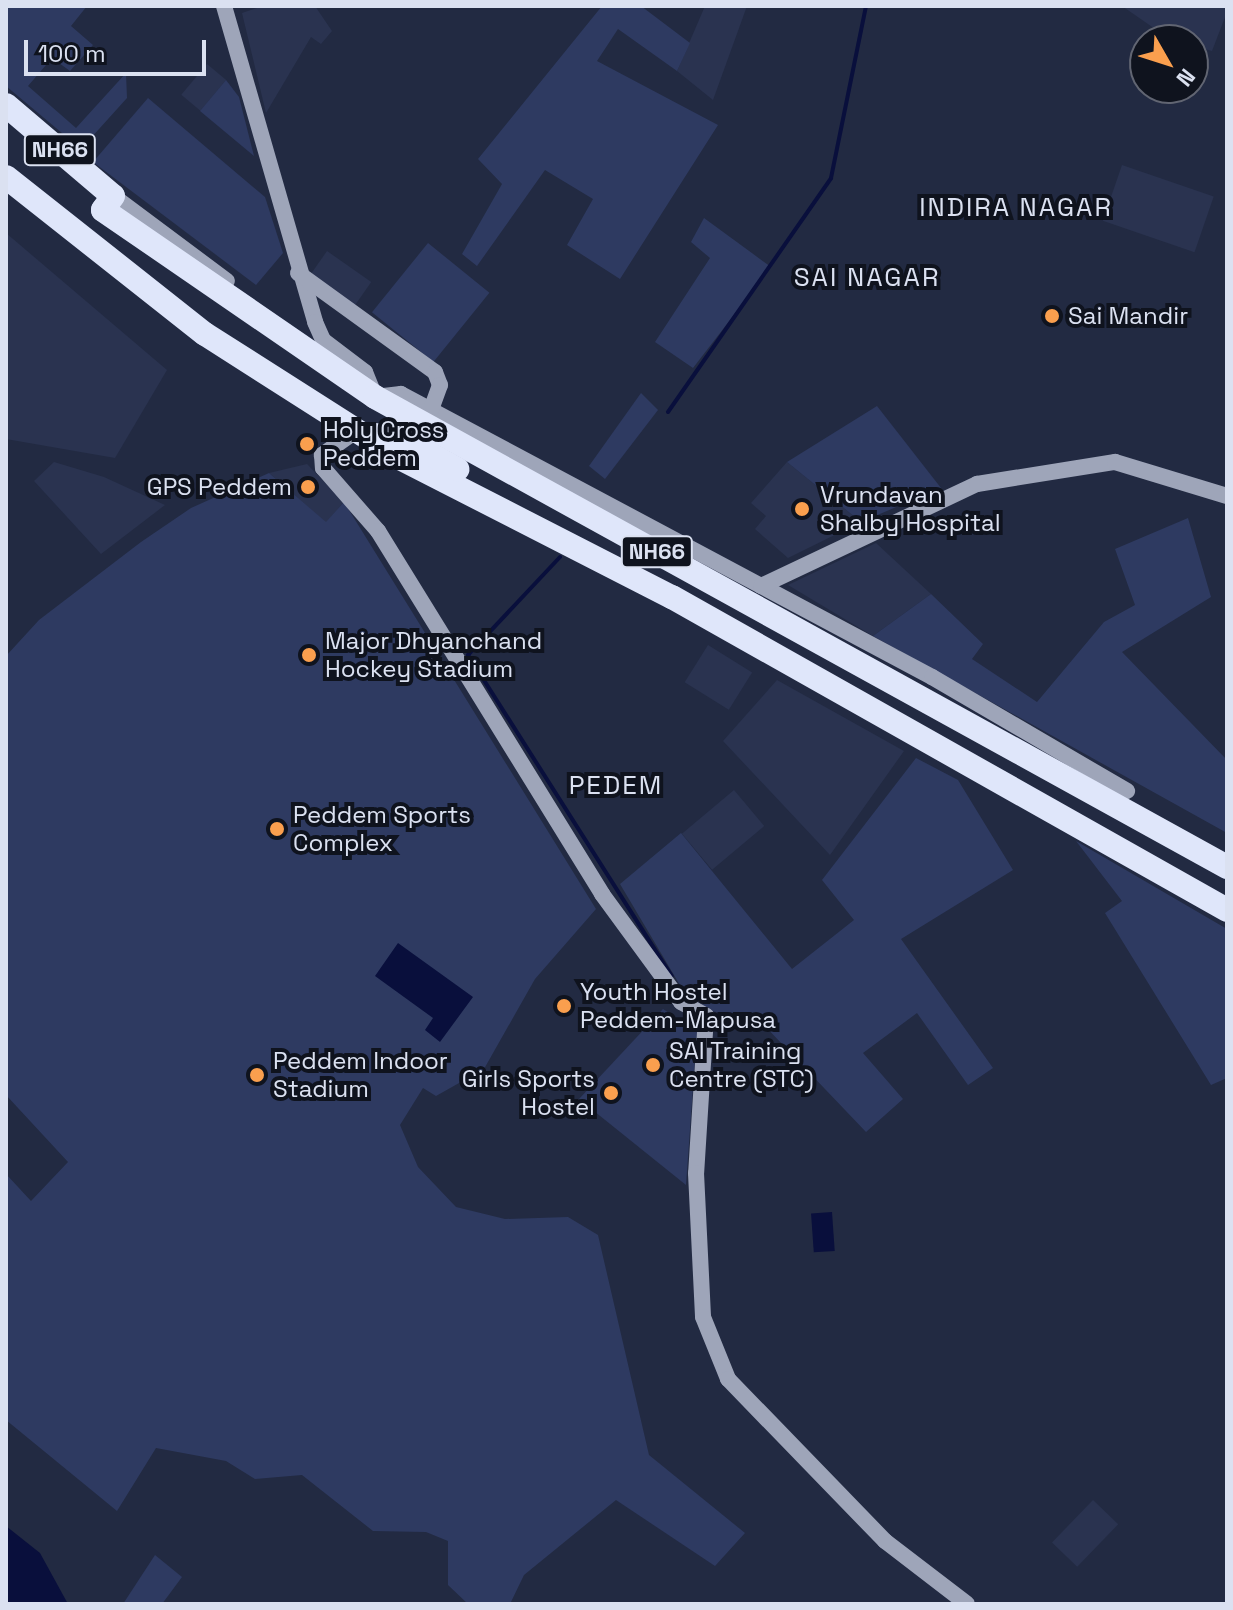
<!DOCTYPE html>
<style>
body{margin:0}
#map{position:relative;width:1233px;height:1610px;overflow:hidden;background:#222a42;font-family:"Space Grotesk",sans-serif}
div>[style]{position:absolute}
.built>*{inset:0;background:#2a3350;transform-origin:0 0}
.green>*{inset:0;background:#2e3a61;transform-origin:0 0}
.water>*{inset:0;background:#090f3c;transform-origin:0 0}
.stream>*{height:4px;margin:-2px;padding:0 2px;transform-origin:2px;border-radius:2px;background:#090f3c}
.secondary>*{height:16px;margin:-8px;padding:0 8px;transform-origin:8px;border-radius:8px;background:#9ea5b9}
.highway>*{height:24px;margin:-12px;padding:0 12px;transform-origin:12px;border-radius:12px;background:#dfe6fa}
.dots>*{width:22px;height:22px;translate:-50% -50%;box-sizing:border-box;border:4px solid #0f131e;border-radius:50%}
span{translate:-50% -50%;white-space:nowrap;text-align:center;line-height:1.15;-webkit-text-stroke:8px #0f131e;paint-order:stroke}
.shield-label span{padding:2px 6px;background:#0f131e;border:2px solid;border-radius:6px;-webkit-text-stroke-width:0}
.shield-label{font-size:22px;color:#dbe1f1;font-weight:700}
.poi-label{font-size:24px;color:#dbe1f1}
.left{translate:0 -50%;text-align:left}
.right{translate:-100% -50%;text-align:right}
.neighbourhood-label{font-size:26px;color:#dbe1f1;letter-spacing:2px}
.frame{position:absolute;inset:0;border:8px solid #dbe1f1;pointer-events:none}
.north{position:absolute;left:1129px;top:24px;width:80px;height:80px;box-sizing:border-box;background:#0f131e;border:2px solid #616572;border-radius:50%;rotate:129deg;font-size:22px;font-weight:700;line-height:32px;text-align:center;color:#dbe1f1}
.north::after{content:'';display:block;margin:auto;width:28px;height:36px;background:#fa9f4e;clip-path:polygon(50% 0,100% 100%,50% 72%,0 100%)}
.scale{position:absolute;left:24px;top:40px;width:182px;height:36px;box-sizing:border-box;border:4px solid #dbe1f1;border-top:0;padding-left:10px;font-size:24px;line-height:28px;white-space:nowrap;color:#dbe1f1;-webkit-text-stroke:6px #0f131e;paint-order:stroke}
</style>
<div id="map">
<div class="built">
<div style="clip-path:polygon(263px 6px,315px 6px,332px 31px,321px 44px,311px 37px,266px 113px,242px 13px)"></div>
<div style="clip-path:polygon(705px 6px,747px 6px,713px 100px,677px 71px)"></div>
<div style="clip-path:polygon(1122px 6px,1227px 6px,1227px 12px,1212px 51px,1171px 40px)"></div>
<div style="left:207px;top:64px;width:25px;height:40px;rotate:40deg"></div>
<div style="left:1122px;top:165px;width:97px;height:59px;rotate:19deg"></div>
<div style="clip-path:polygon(6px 233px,167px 370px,115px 458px,6px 439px)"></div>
<div style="left:327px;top:251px;width:54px;height:29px;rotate:35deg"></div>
<div style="clip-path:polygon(54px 462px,104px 477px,165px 505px,101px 554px,34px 481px)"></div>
<div style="clip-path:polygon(787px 462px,861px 522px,788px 558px,755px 529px,766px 516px,751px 503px)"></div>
<div style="clip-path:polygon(307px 464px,344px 502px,326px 523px,269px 473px)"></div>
<div style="clip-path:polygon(876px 543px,931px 594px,873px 636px,788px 585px)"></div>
<div style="left:708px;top:645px;width:52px;height:44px;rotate:32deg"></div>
<div style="clip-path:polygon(777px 680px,904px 751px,830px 855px,723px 741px)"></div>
<div style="left:734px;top:790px;width:47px;height:68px;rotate:50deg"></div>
<div style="left:1093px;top:1500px;width:35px;height:59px;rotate:44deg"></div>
</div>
<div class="green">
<div style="clip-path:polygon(6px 6px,87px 6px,71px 26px,93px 45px,70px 71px,52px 58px,28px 86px,76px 128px,126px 73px,127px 98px,81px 149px,6px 86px)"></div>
<div style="clip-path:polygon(602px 6px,641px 6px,690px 43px,677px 71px,618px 29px,597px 61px,718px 125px,620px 279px,567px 245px,593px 199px,545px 170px,477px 266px,462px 254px,502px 184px,478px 159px)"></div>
<div style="clip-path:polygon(226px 80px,239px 97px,254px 156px,200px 111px)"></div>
<div style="clip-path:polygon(148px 98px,265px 197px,283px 253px,256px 285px,93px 162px)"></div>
<div style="clip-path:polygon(704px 218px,771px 267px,693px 368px,655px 342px,710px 258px,691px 242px)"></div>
<div style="left:428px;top:243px;width:79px;height:89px;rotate:39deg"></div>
<div style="clip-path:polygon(641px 393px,658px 410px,605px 479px,589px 466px)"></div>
<div style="clip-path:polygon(877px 406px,941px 488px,861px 522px,787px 462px)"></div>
<div style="clip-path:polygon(269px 473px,326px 522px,344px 502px,596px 909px,535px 979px,484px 1069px,436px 1096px,423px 1088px,400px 1125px,418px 1167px,456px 1207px,505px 1219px,568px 1217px,598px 1235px,649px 1455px,745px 1533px,715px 1566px,616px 1500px,524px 1575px,510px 1604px,468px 1604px,448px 1585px,448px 1541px,426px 1532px,373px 1531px,302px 1475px,255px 1479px,226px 1461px,156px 1448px,117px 1511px,6px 1420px,6px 1174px,31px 1201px,68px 1162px,6px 1095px,6px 656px,39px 620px,141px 542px,191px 508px)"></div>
<div style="clip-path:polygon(1188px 518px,1211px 597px,1122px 652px,1227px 760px,1227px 833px,873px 636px,931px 594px,983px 644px,972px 659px,1037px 702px,1104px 622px,1135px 605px,1115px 549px)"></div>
<div style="clip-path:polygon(916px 758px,958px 780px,1013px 870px,901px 939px,993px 1068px,968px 1085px,917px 1013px,863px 1053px,903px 1099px,866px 1132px,762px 1023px,712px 1011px,684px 992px,620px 884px,681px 833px,792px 969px,854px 920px,822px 880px)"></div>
<div style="clip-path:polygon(1076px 841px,1227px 929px,1227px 1078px,1211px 1085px,1105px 913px,1122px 901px)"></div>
<div style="clip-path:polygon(663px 1009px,697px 1031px,686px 1185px,579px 1099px)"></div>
<div style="clip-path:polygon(155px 1555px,182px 1577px,162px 1604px,123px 1604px)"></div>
</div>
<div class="water">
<div style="clip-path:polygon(398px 943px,473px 997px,440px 1042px,425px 1030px,433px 1018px,375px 976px)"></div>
<div style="left:832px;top:1212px;width:39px;height:21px;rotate:86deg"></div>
<div style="clip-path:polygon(6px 1526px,40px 1553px,68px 1604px,6px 1604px)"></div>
</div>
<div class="stream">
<div style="left:668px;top:412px;width:285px;rotate:-55.1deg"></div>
<div style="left:831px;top:178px;width:176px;rotate:-78.5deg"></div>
<div style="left:560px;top:557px;width:134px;rotate:133.2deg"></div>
<div style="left:468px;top:655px;width:380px;rotate:57.6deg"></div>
</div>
<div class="secondary">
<div style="left:224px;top:6px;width:329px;rotate:73.9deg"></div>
<div style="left:315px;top:322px;width:20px;rotate:66deg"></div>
<div style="left:323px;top:340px;width:53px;rotate:37.3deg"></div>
<div style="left:365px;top:372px;width:27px;rotate:68deg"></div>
<div style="left:375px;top:397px;width:26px;rotate:-7deg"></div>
<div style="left:401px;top:394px;width:602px;rotate:28.06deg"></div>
<div style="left:932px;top:677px;width:226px;rotate:30.3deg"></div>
<div style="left:113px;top:196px;width:142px;rotate:36.7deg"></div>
<div style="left:298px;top:273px;width:169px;rotate:35.9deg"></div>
<div style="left:435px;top:372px;width:14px;rotate:69deg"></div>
<div style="left:440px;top:385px;width:27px;rotate:110deg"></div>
<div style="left:356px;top:431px;width:42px;rotate:144.8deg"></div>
<div style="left:322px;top:455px;width:13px;rotate:86deg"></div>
<div style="left:323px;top:468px;width:84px;rotate:48.9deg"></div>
<div style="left:378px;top:531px;width:427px;rotate:58.3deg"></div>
<div style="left:602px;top:894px;width:134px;rotate:53.8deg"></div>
<div style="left:681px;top:1002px;width:29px;rotate:29deg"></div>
<div style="left:706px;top:1016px;width:157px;rotate:93.6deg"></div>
<div style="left:696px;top:1173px;width:144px;rotate:87.2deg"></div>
<div style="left:703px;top:1317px;width:67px;rotate:68deg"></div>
<div style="left:728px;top:1379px;width:226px;rotate:45.9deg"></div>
<div style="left:885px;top:1541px;width:103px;rotate:37.5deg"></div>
<div style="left:761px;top:586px;width:239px;rotate:-25.3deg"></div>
<div style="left:977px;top:484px;width:140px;rotate:-9.1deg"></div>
<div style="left:1115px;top:462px;width:117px;rotate:16.9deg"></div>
</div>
<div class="highway">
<div style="left:6px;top:105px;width:140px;rotate:40.4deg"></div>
<div style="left:113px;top:196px;width:17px;rotate:126deg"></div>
<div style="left:103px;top:210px;width:330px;rotate:34.5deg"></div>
<div style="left:375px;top:397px;width:973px;rotate:28.88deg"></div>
<div style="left:6px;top:177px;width:253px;rotate:38.3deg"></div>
<div style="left:205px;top:334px;width:229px;rotate:32.5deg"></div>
<div style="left:398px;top:457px;width:308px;rotate:27.1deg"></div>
<div style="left:672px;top:597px;width:637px;rotate:29.42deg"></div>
<div style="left:370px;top:434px;width:36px;rotate:10deg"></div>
<div style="left:405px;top:440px;width:60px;rotate:29.1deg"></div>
</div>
<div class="dots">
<div style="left:1052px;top:316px;background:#fa9f4e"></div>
<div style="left:307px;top:444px;background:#fa9f4e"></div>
<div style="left:308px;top:487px;background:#fa9f4e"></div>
<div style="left:802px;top:509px;background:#fa9f4e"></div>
<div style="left:309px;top:655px;background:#fa9f4e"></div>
<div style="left:277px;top:829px;background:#fa9f4e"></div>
<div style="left:564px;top:1006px;background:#fa9f4e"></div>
<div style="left:653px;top:1065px;background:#fa9f4e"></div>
<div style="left:257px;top:1075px;background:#fa9f4e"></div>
<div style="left:611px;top:1093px;background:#fa9f4e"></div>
</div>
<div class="shield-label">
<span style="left:60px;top:150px">NH66</span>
<span style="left:657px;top:552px">NH66</span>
</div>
<div class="poi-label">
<span class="left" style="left:1068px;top:316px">Sai Mandir</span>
<span class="left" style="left:323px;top:444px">Holy Cross<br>Peddem</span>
<span class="right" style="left:292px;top:487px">GPS Peddem</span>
<span class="left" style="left:820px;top:509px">Vrundavan<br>Shalby Hospital</span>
<span class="left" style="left:325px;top:655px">Major Dhyanchand<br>Hockey Stadium</span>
<span class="left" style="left:293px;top:829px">Peddem Sports<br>Complex</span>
<span class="left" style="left:580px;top:1006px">Youth Hostel<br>Peddem-Mapusa</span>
<span class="left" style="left:669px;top:1065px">SAI Training<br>Centre (STC)</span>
<span class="left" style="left:273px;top:1075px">Peddem Indoor<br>Stadium</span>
<span class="right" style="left:595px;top:1093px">Girls Sports<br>Hostel</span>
</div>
<div class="neighbourhood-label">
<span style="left:1016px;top:208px">INDIRA NAGAR</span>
<span style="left:867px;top:278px">SAI NAGAR</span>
<span style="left:616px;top:786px">PEDEM</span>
</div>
<div class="frame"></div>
<div class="north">N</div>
<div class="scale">100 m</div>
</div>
